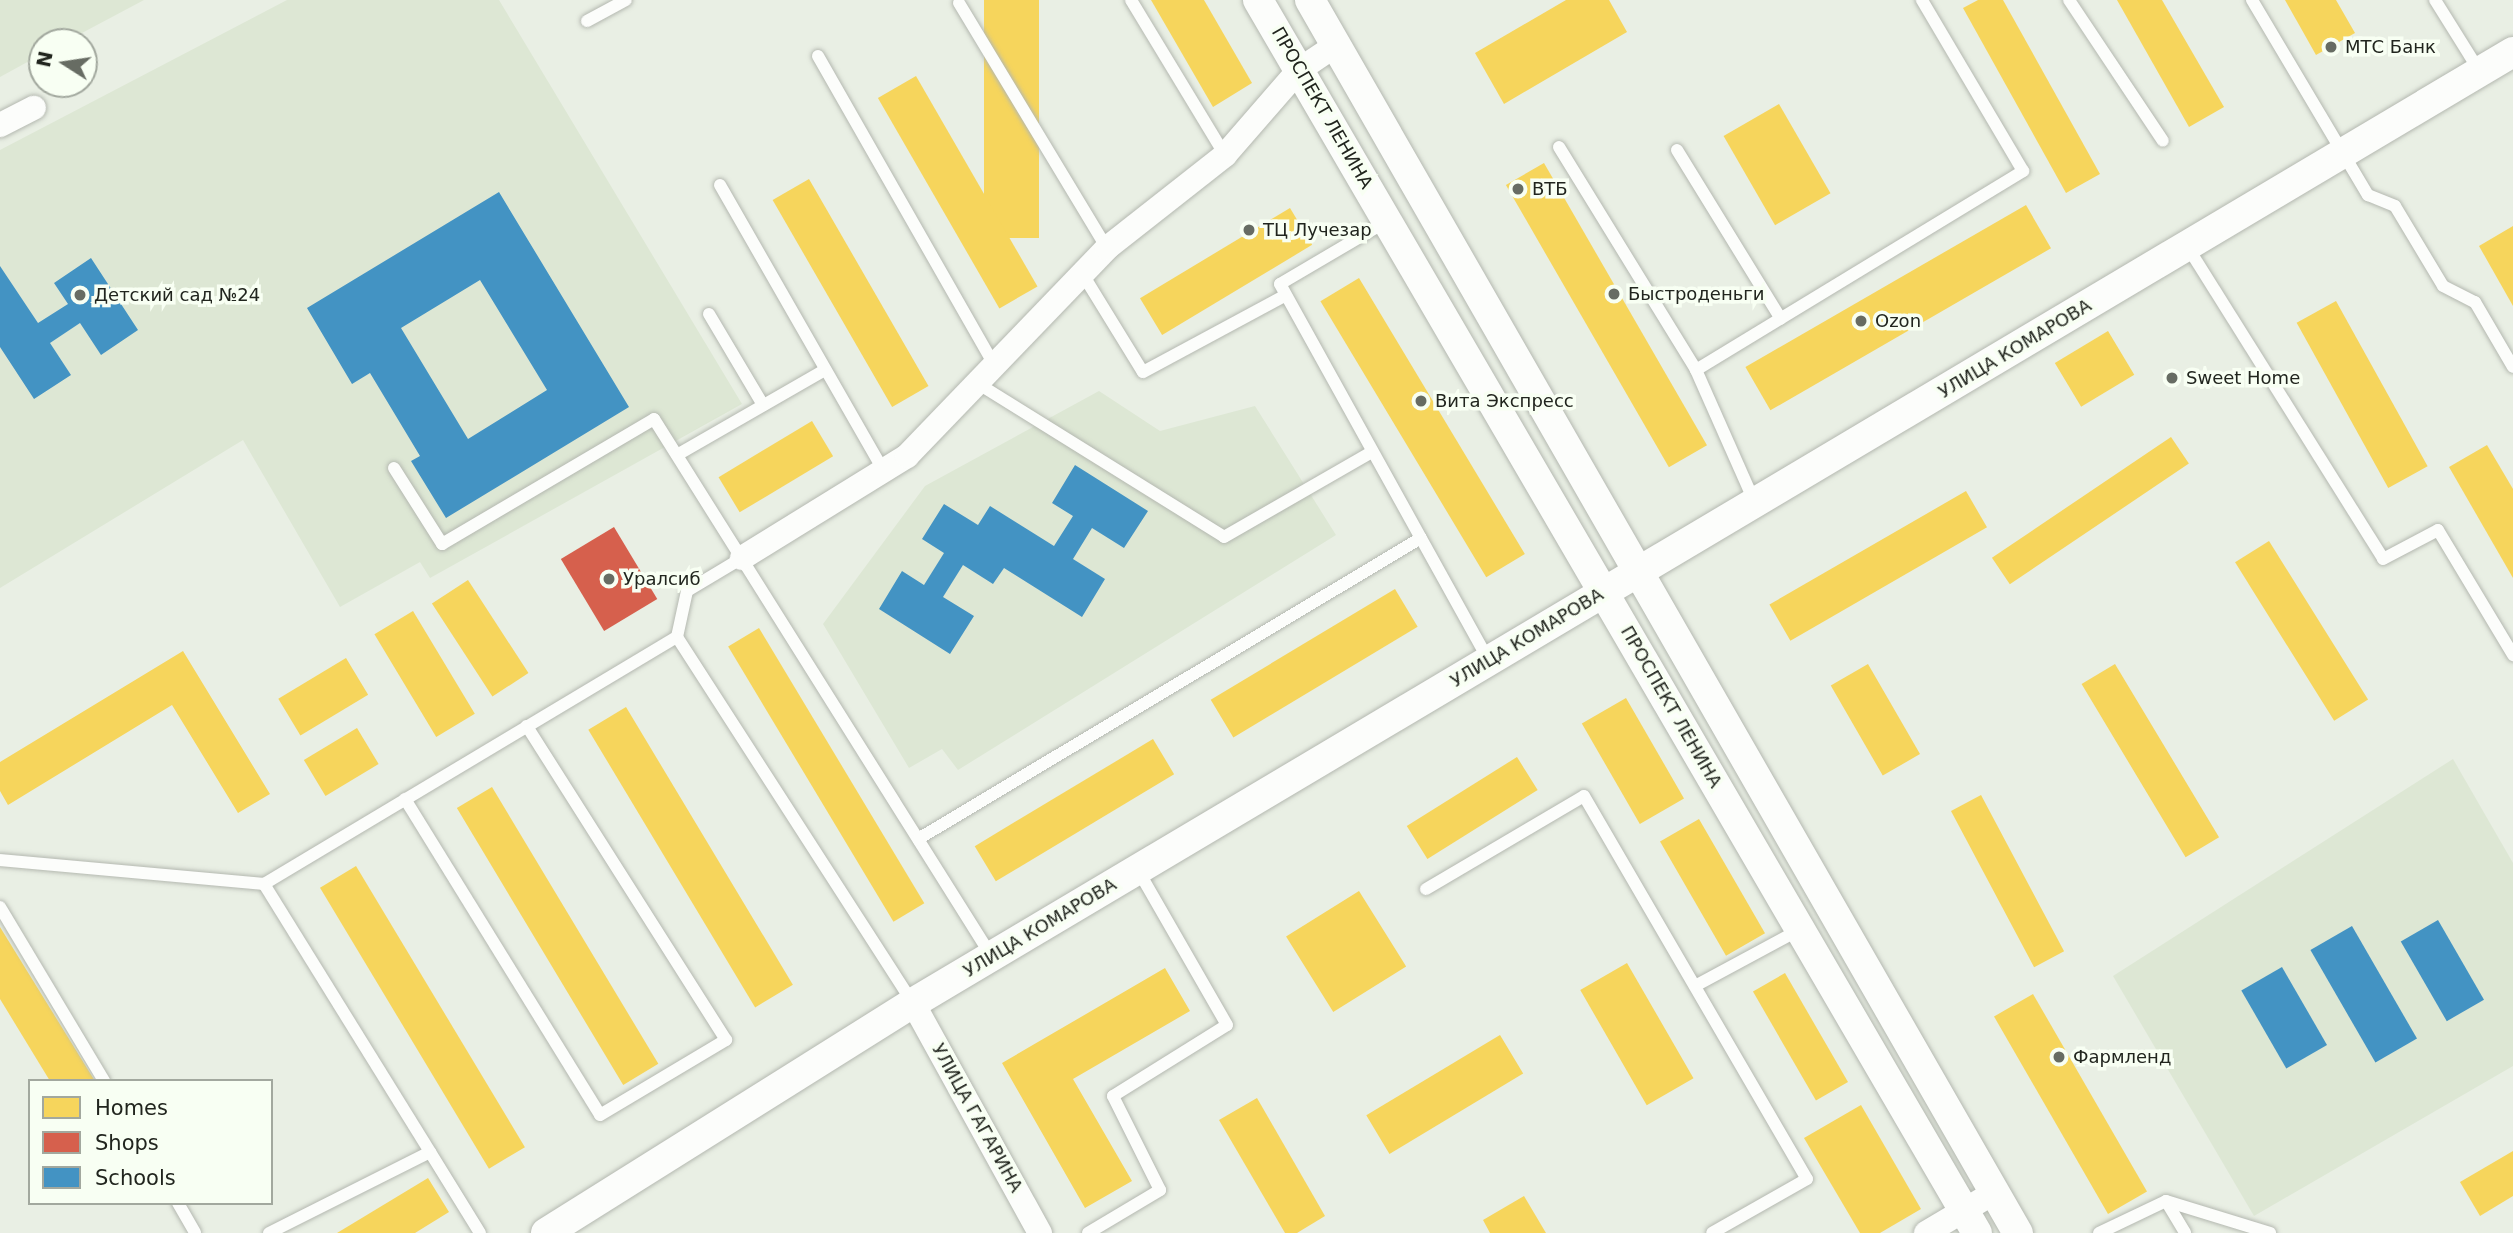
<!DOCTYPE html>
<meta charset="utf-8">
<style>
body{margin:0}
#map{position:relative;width:2513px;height:1233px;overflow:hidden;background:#e9efe4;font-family:"DejaVu Sans",sans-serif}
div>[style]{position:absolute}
.built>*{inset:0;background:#dde7d4}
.homes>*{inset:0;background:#f6d55c;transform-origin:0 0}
.shops>*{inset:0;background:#d6604d;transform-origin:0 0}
.schools>*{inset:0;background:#4393c3;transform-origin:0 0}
.roads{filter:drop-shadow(0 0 2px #b4b8b0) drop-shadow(0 0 2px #b4b8b0)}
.service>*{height:12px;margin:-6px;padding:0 6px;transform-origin:6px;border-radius:6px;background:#fcfdfb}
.minor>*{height:24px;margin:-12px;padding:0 12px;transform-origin:12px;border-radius:12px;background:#fcfdfb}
.tertiary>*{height:30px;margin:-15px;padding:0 15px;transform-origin:15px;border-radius:15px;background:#fcfdfb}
.dots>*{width:19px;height:19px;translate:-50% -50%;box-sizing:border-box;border:4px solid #f8fff3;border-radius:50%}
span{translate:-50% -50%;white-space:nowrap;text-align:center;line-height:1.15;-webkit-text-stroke:7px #f8fff3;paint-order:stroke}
.poi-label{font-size:18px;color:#21251e}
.left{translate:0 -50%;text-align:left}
.street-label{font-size:18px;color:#21251e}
.legend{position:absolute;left:28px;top:1079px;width:245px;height:126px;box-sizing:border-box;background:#f8fff3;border:2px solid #a2a89e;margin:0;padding:9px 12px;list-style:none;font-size:21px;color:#21251e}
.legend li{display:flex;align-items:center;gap:14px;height:35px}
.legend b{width:35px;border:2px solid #a2a89e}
.north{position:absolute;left:28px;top:28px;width:70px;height:70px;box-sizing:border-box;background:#f8fff3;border:2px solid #a2a89e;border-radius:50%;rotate:282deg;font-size:19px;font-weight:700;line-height:28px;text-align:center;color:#21251e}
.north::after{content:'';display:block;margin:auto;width:24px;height:32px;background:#676c63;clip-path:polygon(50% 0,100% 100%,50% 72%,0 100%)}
</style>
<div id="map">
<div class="built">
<div style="clip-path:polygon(0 0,144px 0,65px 42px,42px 42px,42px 54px,0 77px)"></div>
<div style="clip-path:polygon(287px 0,499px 0,742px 404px,430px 578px,420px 562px,340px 607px,243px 440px,0 588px,0 150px)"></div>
<div style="clip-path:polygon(1099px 391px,1160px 431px,1255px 406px,1336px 535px,958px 770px,942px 749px,909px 768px,823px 624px,925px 486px)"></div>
<div style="clip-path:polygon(2453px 759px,2513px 863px,2513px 1066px,2254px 1216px,2113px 976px)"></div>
</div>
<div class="homes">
<div style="left:984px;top:0;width:55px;height:238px"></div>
<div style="clip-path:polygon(1151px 0,1204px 0,1252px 83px,1213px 107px)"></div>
<div style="clip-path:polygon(1566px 0,1609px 0,1627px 32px,1504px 104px,1475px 53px)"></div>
<div style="clip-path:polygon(1978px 0,2003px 0,2100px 174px,2066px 193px,1963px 8px)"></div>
<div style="clip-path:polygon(2117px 0,2162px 0,2224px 107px,2189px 127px)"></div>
<div style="clip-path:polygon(2285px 0,2336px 0,2355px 33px,2316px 55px)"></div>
<div style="left:916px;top:76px;width:243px;height:44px;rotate:60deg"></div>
<div style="left:1779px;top:104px;width:103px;height:64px;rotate:60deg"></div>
<div style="left:1544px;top:163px;width:326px;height:44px;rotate:60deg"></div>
<div style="left:809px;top:179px;width:239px;height:42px;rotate:60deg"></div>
<div style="left:2026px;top:205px;width:50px;height:324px;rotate:60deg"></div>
<div style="left:1290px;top:208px;width:43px;height:175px;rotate:59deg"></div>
<div style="clip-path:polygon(2513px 226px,2513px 306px,2479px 246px)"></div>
<div style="left:1359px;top:278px;width:322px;height:45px;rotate:59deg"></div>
<div style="left:2336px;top:301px;width:189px;height:45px;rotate:61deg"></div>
<div style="left:2108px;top:331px;width:51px;height:62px;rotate:59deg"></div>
<div style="left:812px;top:421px;width:41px;height:109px;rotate:59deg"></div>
<div style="left:2171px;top:437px;width:32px;height:216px;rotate:56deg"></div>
<div style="clip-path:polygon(2487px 445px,2513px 489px,2513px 578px,2449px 467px)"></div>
<div style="left:1966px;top:491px;width:42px;height:227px;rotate:60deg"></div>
<div style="left:2269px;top:541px;width:187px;height:40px;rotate:58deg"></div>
<div style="left:468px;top:580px;width:111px;height:43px;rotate:57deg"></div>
<div style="left:1395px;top:589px;width:44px;height:215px;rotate:59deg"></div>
<div style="left:413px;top:611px;width:120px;height:45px;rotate:59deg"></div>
<div style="left:759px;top:628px;width:321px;height:36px;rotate:59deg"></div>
<div style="clip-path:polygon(183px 651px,270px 794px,238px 813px,172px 705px,8px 805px,0 791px,0 762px)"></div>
<div style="left:346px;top:658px;width:43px;height:79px;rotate:59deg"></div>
<div style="left:1868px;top:664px;width:104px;height:43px;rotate:60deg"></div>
<div style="left:2115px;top:664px;width:202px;height:39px;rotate:59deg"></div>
<div style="left:1626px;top:698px;width:116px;height:51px;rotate:60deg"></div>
<div style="left:626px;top:707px;width:324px;height:44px;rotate:59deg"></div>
<div style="left:357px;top:728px;width:42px;height:62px;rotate:59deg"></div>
<div style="left:1153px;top:739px;width:41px;height:208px;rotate:59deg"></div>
<div style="left:1517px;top:757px;width:39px;height:130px;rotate:58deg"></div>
<div style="left:492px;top:787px;width:323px;height:41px;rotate:59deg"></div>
<div style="left:1981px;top:795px;width:177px;height:34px;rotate:62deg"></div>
<div style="left:1699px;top:819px;width:132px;height:45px;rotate:60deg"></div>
<div style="left:356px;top:866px;width:328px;height:42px;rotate:59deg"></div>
<div style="left:1359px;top:891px;width:89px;height:86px;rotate:58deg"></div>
<div style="clip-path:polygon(0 927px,95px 1081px,50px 1081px,0 999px)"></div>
<div style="left:1627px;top:963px;width:133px;height:54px;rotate:60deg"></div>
<div style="clip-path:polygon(1165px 968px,1190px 1011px,1073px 1079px,1132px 1181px,1085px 1208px,1002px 1063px)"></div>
<div style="left:1785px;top:973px;width:126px;height:37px;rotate:60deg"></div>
<div style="left:2033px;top:994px;width:228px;height:45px;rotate:60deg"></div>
<div style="left:1500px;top:1035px;width:45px;height:156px;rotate:59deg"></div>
<div style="clip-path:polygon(1257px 1098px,1325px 1216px,1297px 1233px,1285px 1233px,1219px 1120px)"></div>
<div style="clip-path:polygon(1861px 1105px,1921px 1209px,1880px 1233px,1860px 1233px,1804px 1138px)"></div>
<div style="clip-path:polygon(2513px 1151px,2513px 1196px,2480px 1216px,2460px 1182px)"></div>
<div style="clip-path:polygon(428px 1178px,449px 1212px,415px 1233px,337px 1233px)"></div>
<div style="clip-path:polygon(1524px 1196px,1546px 1233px,1490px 1233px,1483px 1220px)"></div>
</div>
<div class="shops">
<div style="left:614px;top:527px;width:84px;height:62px;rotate:59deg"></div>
</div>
<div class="schools">
<div style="clip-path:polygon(evenodd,499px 192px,629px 407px,446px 518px,411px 461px,420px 456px,370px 373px,352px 384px,307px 308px,499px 192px,480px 280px,547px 390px,468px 439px,401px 328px,480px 280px)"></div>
<div style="clip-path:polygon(91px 258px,138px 330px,101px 355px,80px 323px,50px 343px,71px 375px,34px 399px,0 347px,0 266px,38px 323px,68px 304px,54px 283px)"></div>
<div style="clip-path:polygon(1075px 465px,1148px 511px,1124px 548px,1092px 528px,1073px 559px,1105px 579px,1082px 617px,1004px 568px,993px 584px,963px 565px,943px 597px,974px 616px,950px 654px,879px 609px,902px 571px,924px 585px,944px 553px,922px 539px,944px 504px,978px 525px,990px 506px,1054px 546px,1073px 516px,1052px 503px)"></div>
<div style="left:2438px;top:920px;width:92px;height:43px;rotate:60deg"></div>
<div style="left:2352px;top:926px;width:130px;height:48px;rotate:60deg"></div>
<div style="left:2282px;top:967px;width:90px;height:47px;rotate:60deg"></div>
</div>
<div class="roads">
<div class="service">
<div style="left:1131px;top:0;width:181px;rotate:58.8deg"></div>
<div style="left:2069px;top:0;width:169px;rotate:56.3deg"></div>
<div style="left:2252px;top:0;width:227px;rotate:59.3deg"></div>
<div style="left:2368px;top:195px;width:29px;rotate:22deg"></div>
<div style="left:2395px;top:206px;width:93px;rotate:59deg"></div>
<div style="left:2443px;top:286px;width:36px;rotate:27deg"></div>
<div style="left:2475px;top:302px;width:75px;rotate:59.7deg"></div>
<div style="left:2435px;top:0;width:85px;rotate:58deg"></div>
<div style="left:959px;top:3px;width:286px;rotate:58.9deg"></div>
<div style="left:587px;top:21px;width:44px;rotate:-28.3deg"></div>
<div style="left:818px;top:56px;width:355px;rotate:60.3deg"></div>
<div style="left:1559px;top:147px;width:262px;rotate:58.4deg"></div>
<div style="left:1677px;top:150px;width:198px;rotate:58.4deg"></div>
<div style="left:720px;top:185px;width:328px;rotate:60.2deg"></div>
<div style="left:1387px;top:221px;width:124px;rotate:149.5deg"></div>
<div style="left:1280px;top:284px;width:431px;rotate:61deg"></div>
<div style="left:2187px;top:246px;width:369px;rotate:57.9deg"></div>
<div style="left:2383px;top:559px;width:62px;rotate:-27.8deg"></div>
<div style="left:2438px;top:530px;width:146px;rotate:59deg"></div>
<div style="left:1082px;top:273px;width:116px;rotate:58.4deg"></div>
<div style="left:1143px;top:372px;width:162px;rotate:-28.3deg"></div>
<div style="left:709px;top:314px;width:106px;rotate:59.3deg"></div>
<div style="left:977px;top:383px;width:291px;rotate:31.9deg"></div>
<div style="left:1224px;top:537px;width:171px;rotate:-29.9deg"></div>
<div style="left:677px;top:455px;width:171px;rotate:-29.9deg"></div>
<div style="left:394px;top:468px;width:90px;rotate:57.7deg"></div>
<div style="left:442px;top:544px;width:246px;rotate:-30.5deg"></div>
<div style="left:654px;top:419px;width:635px;rotate:57.86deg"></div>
<div style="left:1755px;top:503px;width:145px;rotate:-113.9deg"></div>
<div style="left:1696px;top:370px;width:383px;rotate:-31.3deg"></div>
<div style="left:2023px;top:171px;width:199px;rotate:-120.6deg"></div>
<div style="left:742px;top:558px;width:64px;rotate:149deg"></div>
<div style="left:687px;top:591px;width:47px;rotate:102.3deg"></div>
<div style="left:677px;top:637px;width:435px;rotate:57.2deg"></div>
<div style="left:405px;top:799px;width:371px;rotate:58.3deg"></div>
<div style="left:600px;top:1115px;width:147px;rotate:-30.8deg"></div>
<div style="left:726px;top:1040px;width:372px;rotate:-122.4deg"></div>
<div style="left:918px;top:839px;width:586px;rotate:-30.9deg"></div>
<div style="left:0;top:860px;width:265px;rotate:5.2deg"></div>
<div style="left:264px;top:884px;width:481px;rotate:-30.9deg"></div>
<div style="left:264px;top:884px;width:315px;rotate:58.2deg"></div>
<div style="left:1426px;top:889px;width:183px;rotate:-30.5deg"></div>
<div style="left:1584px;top:796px;width:443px;rotate:59.8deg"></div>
<div style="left:1807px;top:1179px;width:109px;rotate:150.4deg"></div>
<div style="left:0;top:907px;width:203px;rotate:59.1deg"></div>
<div style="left:1695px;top:986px;width:118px;rotate:-28.3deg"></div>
<div style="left:2166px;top:1201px;width:37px;rotate:59deg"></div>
<div style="left:178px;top:1203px;width:34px;rotate:60deg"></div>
<div style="left:269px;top:1233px;width:180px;rotate:-26.7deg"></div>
<div style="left:430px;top:1152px;width:95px;rotate:58.3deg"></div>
<div style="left:1088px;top:1233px;width:84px;rotate:-30.8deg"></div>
<div style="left:1160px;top:1190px;width:105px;rotate:-116.6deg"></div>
<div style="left:1113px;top:1096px;width:134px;rotate:-31.9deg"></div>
<div style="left:1227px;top:1025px;width:179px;rotate:-119.9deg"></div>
<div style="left:2099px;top:1233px;width:74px;rotate:-25.5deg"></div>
<div style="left:2166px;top:1201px;width:109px;rotate:17.1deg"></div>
</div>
<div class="minor">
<div style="left:0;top:125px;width:38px;rotate:-27deg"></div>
<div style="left:742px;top:558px;width:194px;rotate:-31.7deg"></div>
<div style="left:907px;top:456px;width:289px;rotate:-46.1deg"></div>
<div style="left:1107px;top:248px;width:150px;rotate:-38.2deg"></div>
<div style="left:1225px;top:155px;width:113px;rotate:-49deg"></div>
<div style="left:1299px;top:70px;width:45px;rotate:-34deg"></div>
<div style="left:913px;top:1003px;width:263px;rotate:61.1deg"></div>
<div style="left:1926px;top:1233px;width:80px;rotate:-30.7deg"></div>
</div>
<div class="tertiary">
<div style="left:1258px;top:0;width:1427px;rotate:59.75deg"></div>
<div style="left:1310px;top:0;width:1422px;rotate:60.14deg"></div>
<div style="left:546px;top:1233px;width:433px;rotate:-32.1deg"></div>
<div style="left:913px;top:1003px;width:1861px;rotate:-30.73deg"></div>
</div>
</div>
<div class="dots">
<div style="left:2331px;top:47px;background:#676c63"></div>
<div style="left:1518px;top:189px;background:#676c63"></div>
<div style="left:1249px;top:230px;background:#676c63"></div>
<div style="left:1614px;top:294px;background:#676c63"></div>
<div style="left:80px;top:295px;background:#676c63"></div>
<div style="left:1861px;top:321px;background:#676c63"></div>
<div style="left:2172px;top:378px;background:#676c63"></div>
<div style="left:1421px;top:401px;background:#676c63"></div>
<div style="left:609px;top:579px;background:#676c63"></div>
<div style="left:2059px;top:1057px;background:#676c63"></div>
</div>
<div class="poi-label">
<span class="left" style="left:2345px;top:47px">МТС Банк</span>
<span class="left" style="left:1532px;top:189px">ВТБ</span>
<span class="left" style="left:1263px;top:230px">ТЦ Лучезар</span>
<span class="left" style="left:1628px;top:294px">Быстроденьги</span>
<span class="left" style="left:94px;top:295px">Детский сад №24</span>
<span class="left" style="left:1875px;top:321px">Ozon</span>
<span class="left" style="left:2186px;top:378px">Sweet Home</span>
<span class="left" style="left:1435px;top:401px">Вита Экспресс</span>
<span class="left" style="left:623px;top:579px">Уралсиб</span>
<span class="left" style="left:2073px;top:1057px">Фармленд</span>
</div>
<div class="street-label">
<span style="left:1322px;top:108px;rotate:60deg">ПРОСПЕКТ ЛЕНИНА</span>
<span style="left:2015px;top:349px;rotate:-31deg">УЛИЦА КОМАРОВА</span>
<span style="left:1527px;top:638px;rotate:-31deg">УЛИЦА КОМАРОВА</span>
<span style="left:1671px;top:707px;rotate:60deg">ПРОСПЕКТ ЛЕНИНА</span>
<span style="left:1040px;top:928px;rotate:-31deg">УЛИЦА КОМАРОВА</span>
<span style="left:977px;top:1118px;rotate:61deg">УЛИЦА ГАГАРИНА</span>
</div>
<ul class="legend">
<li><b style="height:19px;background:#f6d55c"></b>Homes</li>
<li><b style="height:19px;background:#d6604d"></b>Shops</li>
<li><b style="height:19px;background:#4393c3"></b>Schools</li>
</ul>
<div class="north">N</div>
</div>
